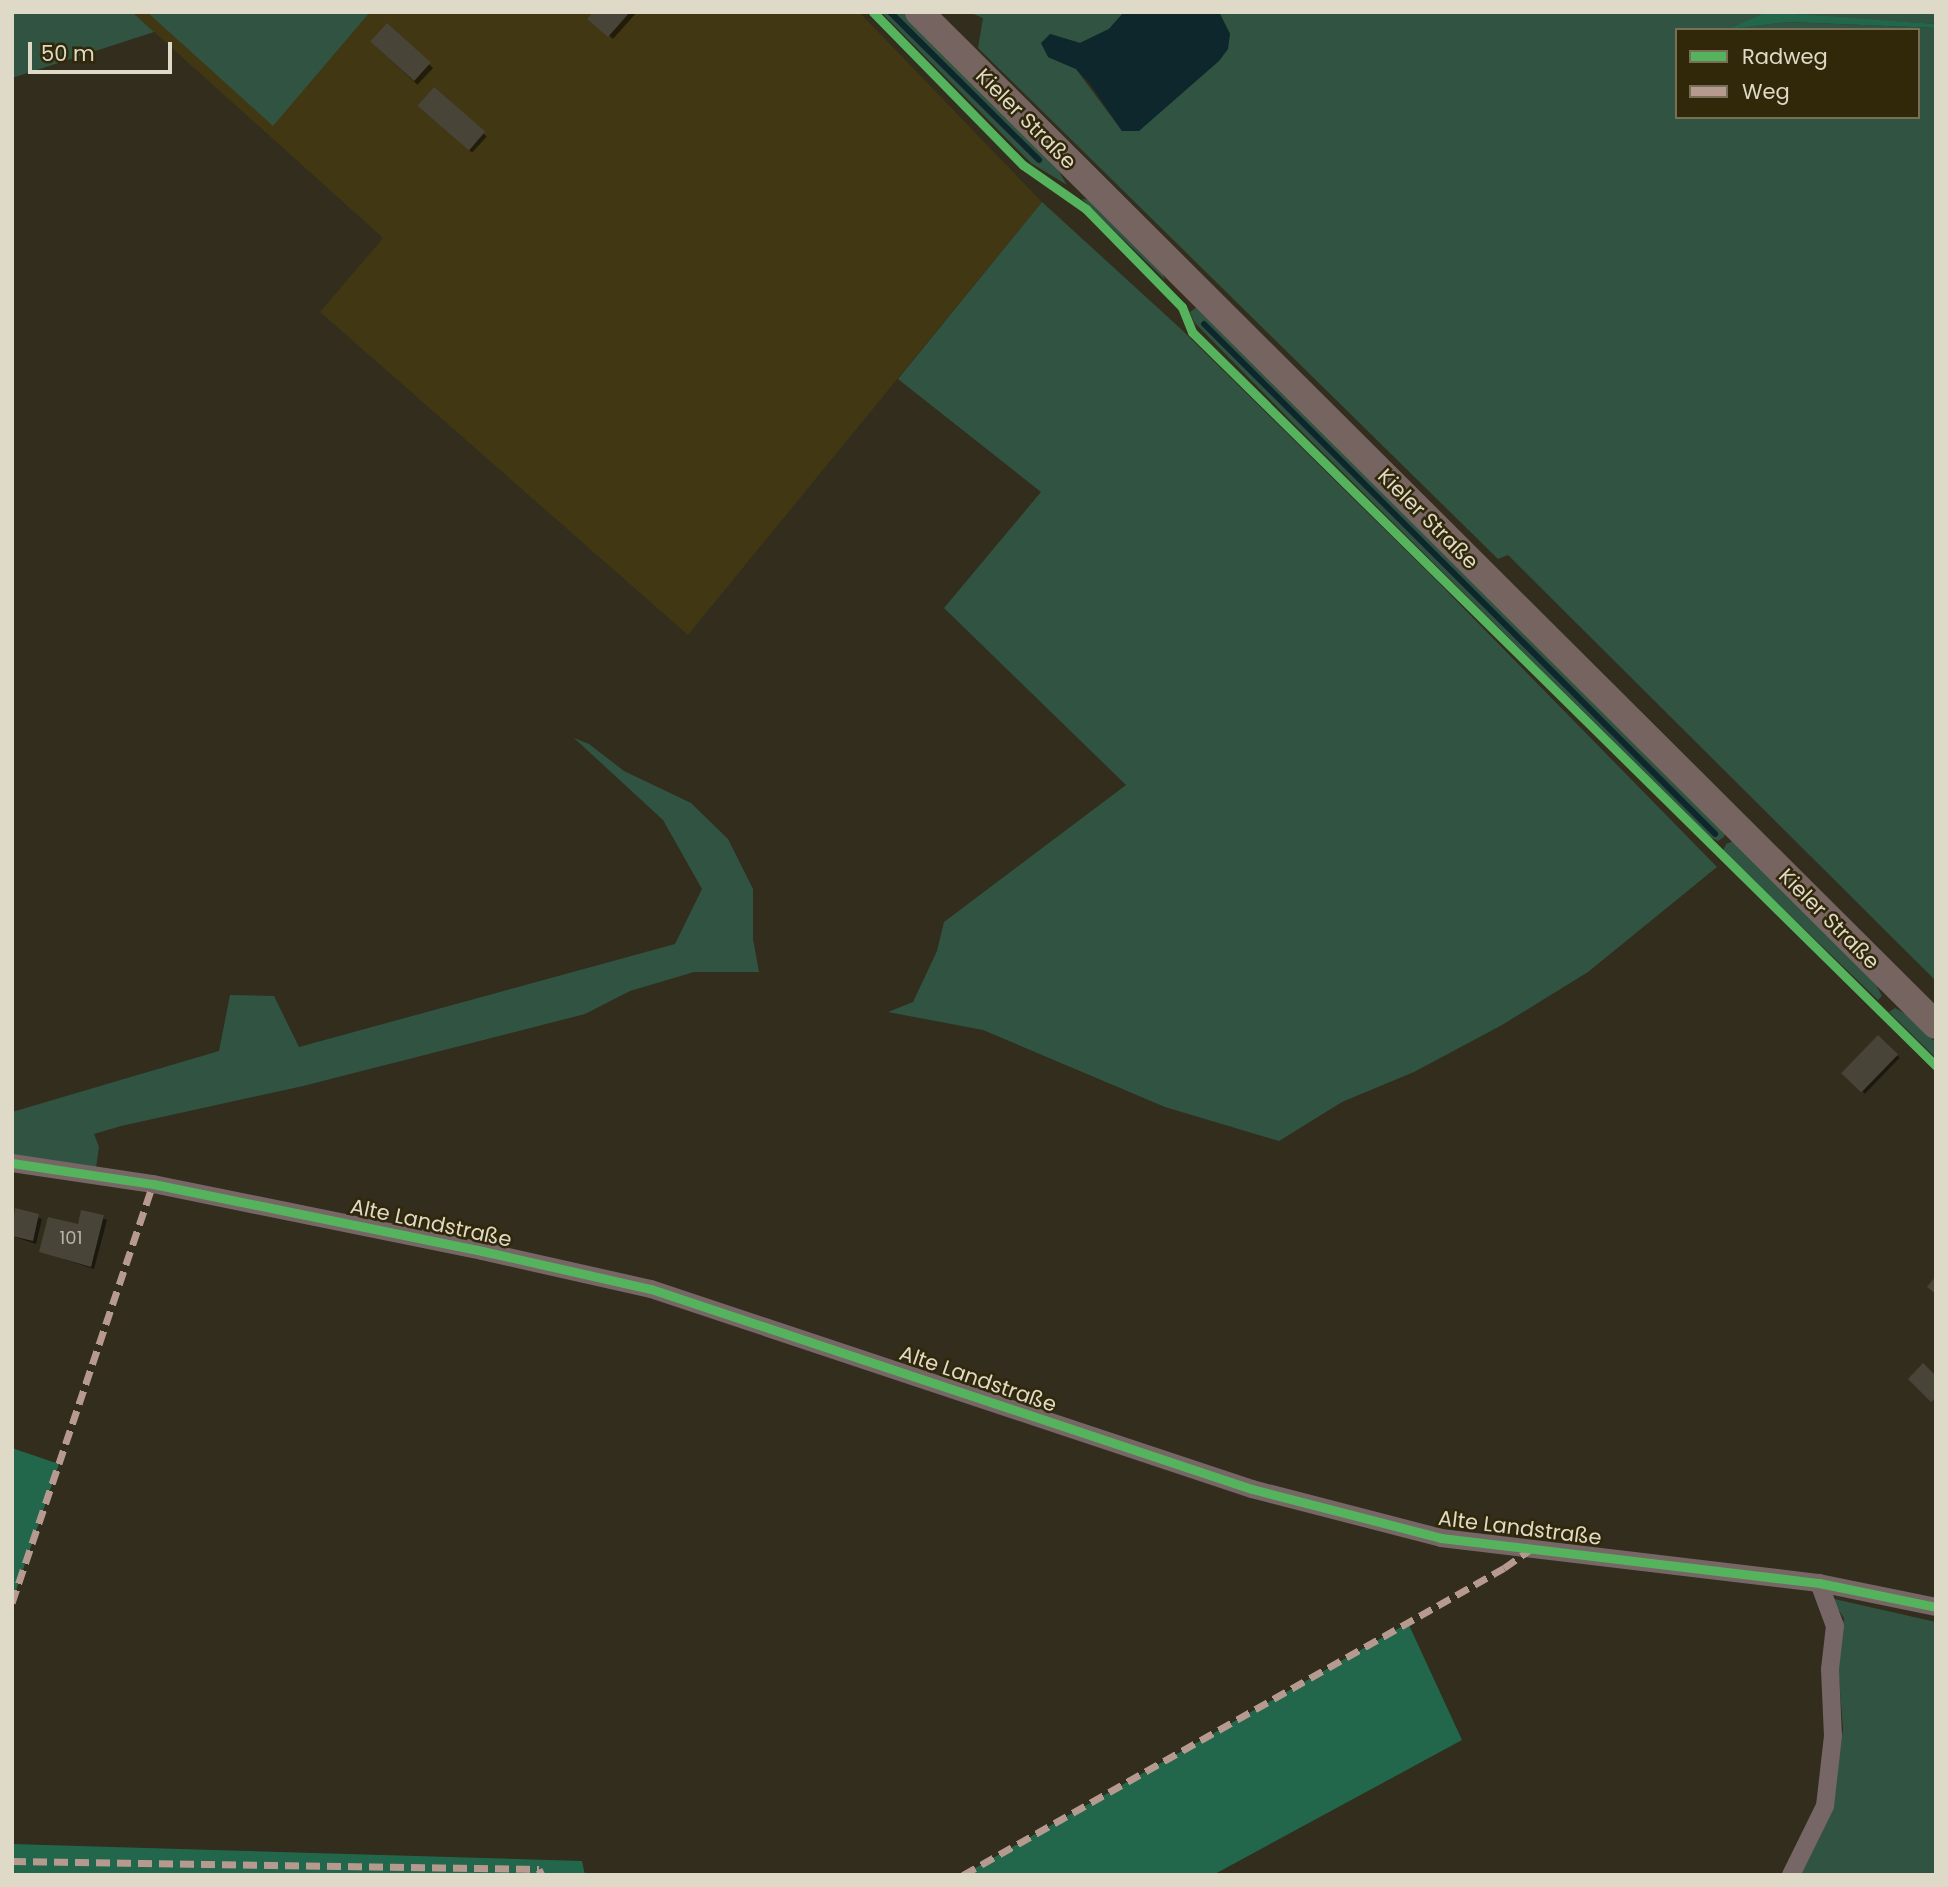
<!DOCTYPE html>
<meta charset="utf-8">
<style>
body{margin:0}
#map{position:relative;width:1948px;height:1887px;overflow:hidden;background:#322d1d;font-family:Poppins,sans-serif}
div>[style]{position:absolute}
.built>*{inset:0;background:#413713}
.green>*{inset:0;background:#305441}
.forest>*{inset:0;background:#22674b}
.water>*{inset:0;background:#0d272c}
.shadow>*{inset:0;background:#0007;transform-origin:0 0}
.stream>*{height:6px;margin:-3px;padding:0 3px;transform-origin:3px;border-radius:3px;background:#0d272c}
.building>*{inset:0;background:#484437;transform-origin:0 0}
.street>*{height:18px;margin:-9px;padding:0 9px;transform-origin:9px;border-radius:9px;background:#766665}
.primary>*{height:28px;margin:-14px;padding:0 14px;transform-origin:14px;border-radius:14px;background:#766460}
.quiet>*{height:7px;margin-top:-3.5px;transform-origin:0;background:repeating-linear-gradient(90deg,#b69a8f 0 14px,transparent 0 21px)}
.cycleway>*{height:9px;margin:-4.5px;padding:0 4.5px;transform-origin:4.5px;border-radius:4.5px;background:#56b35d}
span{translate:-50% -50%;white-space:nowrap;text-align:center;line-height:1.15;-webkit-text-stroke:5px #31280a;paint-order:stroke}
.number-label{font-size:18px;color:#b9b4a4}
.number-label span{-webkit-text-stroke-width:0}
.street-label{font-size:21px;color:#dfd9c8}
.frame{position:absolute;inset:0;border:14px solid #dfd9c8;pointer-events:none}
.legend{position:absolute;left:1675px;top:28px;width:245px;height:91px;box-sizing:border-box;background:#31280a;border:2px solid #776f56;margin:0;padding:9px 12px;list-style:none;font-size:21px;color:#dfd9c8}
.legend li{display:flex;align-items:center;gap:14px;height:35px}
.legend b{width:35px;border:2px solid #776f56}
.scale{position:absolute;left:28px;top:42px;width:144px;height:32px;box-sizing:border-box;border:4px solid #dfd9c8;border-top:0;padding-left:9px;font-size:21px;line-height:24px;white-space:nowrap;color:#dfd9c8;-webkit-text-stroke:5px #31280a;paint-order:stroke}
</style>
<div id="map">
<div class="built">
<div style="clip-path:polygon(132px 12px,859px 12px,1042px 202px,688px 635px,320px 312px,383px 238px)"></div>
</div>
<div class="green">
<div style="clip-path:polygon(12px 12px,132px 12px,154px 32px,12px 78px)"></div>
<div style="clip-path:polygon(147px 12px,370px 12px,273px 126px)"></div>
<div style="clip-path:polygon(881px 12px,903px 12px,1055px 165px,1067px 185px,1031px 163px)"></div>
<div style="clip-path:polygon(evenodd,969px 12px,1124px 12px,1109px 29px,1080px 43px,1050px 34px,1048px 57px,1076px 69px,1122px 131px,1230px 34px,1219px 12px,1766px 12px,1733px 28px,1789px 22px,1936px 28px,1936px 981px,1508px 555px,1498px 559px,978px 48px,983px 18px,969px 12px,1677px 30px,1918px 30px,1918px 117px,1677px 117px,1677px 30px)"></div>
<div style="clip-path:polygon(1793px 12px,1936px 12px,1936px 24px,1802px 16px)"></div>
<div style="clip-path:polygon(1082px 199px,1091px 200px,1161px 270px,1165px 280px)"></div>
<div style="clip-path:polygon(1042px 202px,1182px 330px,1435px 579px,1717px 867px,1588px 972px,1502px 1025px,1414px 1072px,1342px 1102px,1279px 1141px,1165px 1107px,983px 1030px,888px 1012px,913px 1002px,937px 951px,944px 922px,1126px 785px,944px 608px,1041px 492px,898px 379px)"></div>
<div style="clip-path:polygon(1197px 307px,1725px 833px,1724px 837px,1718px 841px,1709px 837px,1293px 423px,1194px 322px,1190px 312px)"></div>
<div style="clip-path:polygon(574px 738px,589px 744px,624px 771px,691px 803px,728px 839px,753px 889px,753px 939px,759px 972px,694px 972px,630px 991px,585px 1014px,303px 1086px,121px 1126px,94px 1134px,99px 1147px,96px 1168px,12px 1155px,12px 1112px,219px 1051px,230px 995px,274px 996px,299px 1047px,675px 944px,702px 889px,663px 820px)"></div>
<div style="clip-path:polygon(1733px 841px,1875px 983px,1882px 996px,1878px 1000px,1723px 851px,1726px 844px)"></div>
<div style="clip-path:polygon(1895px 1008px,1908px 1015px,1936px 1043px,1936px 1058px,1889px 1012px)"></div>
<div style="clip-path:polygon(1830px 1598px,1936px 1622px,1936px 1875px,1799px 1875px,1832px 1806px,1843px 1729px,1838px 1664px,1844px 1618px)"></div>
</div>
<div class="forest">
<div style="clip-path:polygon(1766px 12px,1936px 24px,1936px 28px,1789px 22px,1729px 29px)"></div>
<div style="clip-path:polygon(12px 1448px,59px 1464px,12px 1602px)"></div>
<div style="clip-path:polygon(1408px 1623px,1462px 1740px,1213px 1875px,963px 1875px)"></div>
<div style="clip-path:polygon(12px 1844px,582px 1861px,585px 1875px,12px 1875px)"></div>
</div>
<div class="water">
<div style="clip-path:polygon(1124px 12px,1219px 12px,1230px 34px,1228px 49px,1219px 61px,1139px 131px,1122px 131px,1090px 84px,1076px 69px,1048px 57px,1041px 43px,1050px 34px,1080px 43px,1109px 29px)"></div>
</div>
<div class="shadow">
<div style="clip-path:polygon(595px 12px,637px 12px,613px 39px,590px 19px)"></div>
<div style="left:387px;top:25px;width:63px;height:23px;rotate:43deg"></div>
<div style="left:434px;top:89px;width:71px;height:22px;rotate:42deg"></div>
<div style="left:1878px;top:1037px;width:30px;height:50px;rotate:44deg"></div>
<div style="clip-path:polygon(16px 1211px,42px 1219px,36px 1244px,12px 1236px)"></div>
<div style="clip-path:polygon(82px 1212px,107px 1220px,94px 1269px,41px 1252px,79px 1226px)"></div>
</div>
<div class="stream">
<div style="left:890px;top:12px;width:210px;rotate:44.8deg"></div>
<div style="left:1204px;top:324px;width:722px;rotate:44.94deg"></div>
</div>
<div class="building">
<div style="clip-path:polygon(593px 12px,630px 12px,608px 37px,587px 19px)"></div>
<div style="left:387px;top:23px;width:59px;height:25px;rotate:42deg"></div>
<div style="left:434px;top:87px;width:68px;height:25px;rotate:41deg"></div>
<div style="left:1878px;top:1035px;width:28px;height:53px;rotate:44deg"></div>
<div style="clip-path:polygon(15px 1208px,39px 1214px,33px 1241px,12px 1236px)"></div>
<div style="clip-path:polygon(81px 1210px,104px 1215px,91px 1267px,39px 1252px,48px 1217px,78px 1224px)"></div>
<div style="clip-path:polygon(1936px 1276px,1936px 1294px,1927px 1287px)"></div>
<div style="clip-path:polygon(1923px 1363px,1936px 1376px,1936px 1398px,1931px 1402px,1908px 1379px)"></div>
</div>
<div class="street">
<div style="left:12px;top:1163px;width:143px;rotate:8.5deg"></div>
<div style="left:153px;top:1184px;width:336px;rotate:11.5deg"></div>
<div style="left:482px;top:1251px;width:173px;rotate:12.7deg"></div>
<div style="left:651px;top:1289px;width:633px;rotate:18.41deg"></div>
<div style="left:1252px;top:1489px;width:195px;rotate:14.5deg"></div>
<div style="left:1441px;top:1538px;width:381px;rotate:6.8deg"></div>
<div style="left:1819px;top:1583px;width:119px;rotate:11.6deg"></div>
<div style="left:1791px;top:1875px;width:77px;rotate:-63.8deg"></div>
<div style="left:1825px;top:1806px;width:70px;rotate:-83.5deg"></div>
<div style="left:1833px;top:1736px;width:67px;rotate:-92.6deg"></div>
<div style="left:1830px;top:1669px;width:43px;rotate:-83.4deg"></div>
<div style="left:1835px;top:1626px;width:46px;rotate:-110.4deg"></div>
</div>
<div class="primary">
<div style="left:919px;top:12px;width:1435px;rotate:44.89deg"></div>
</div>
<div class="quiet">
<div style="left:12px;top:1603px;width:442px;rotate:-71.4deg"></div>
<div style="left:12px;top:1861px;width:527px;rotate:0.87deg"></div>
<div style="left:539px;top:1869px;width:7px;rotate:63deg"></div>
<div style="left:963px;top:1875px;width:622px;rotate:-29.57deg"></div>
<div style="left:1504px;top:1568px;width:35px;rotate:-35deg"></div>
</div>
<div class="cycleway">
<div style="left:873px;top:12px;width:214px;rotate:45.6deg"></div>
<div style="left:1023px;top:165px;width:77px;rotate:34.9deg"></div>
<div style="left:1086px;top:209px;width:137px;rotate:45.6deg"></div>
<div style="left:1182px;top:307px;width:27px;rotate:68deg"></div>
<div style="left:1192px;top:332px;width:1045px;rotate:44.61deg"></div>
<div style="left:12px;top:1163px;width:143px;rotate:8.5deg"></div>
<div style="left:153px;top:1184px;width:336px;rotate:11.5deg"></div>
<div style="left:482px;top:1251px;width:173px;rotate:12.7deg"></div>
<div style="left:651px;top:1289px;width:633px;rotate:18.41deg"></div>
<div style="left:1252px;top:1489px;width:195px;rotate:14.5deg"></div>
<div style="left:1441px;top:1538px;width:381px;rotate:6.8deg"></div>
<div style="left:1819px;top:1583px;width:119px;rotate:11.6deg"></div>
</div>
<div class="number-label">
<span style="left:71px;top:1238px">101</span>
</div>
<div class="street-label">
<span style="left:1026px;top:119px;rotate:45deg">Kieler Straße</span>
<span style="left:1428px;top:519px;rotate:45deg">Kieler Straße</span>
<span style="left:1829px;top:919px;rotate:45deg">Kieler Straße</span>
<span style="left:431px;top:1223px;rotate:12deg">Alte Landstraße</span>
<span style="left:978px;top:1379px;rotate:19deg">Alte Landstraße</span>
<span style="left:1520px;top:1528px;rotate:7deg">Alte Landstraße</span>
</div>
<div class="frame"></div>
<ul class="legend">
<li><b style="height:9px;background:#56b35d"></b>Radweg</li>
<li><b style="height:9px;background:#b69a8f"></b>Weg</li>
</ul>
<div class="scale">50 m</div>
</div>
